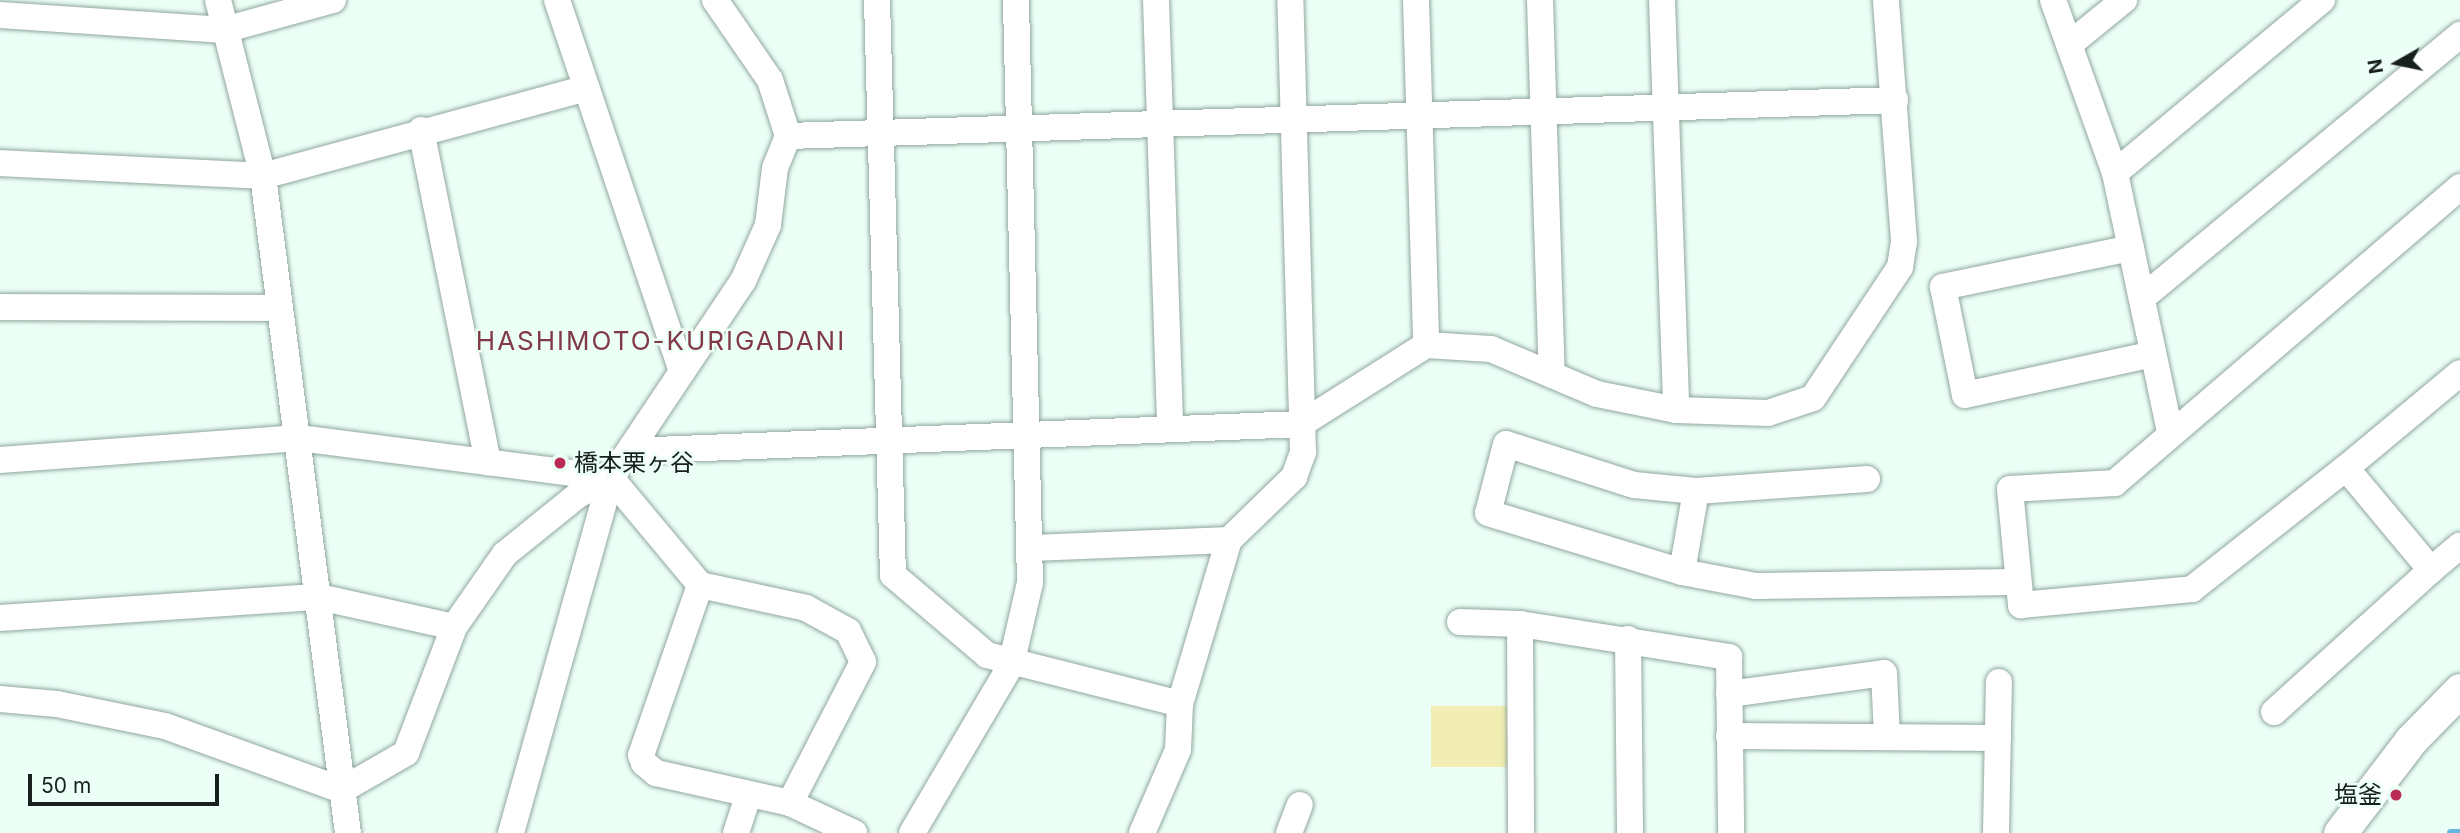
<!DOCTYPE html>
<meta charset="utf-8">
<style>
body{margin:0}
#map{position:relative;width:2460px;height:833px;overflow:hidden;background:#ecfff7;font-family:Inter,"Noto Sans JP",sans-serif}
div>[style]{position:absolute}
.green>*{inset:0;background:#f1edb3;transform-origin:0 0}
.stream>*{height:8px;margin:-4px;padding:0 4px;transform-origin:4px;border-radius:4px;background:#67b7de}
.roads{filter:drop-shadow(0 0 2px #91a79d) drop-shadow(0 0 2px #91a79d)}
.minor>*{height:26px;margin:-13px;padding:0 13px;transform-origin:13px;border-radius:13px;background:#fff}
.tertiary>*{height:33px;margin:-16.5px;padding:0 16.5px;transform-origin:16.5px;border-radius:16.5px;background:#fff}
.dots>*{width:19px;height:19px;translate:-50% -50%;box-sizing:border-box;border:4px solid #ecfff7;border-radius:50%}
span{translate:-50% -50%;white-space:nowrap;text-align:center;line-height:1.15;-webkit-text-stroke:5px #ecfff7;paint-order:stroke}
.poi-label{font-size:24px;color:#18201d}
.left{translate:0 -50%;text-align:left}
.right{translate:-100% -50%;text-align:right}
.neighbourhood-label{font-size:26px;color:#813948;letter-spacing:2px}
.north{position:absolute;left:2362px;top:28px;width:70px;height:70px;-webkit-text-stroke:5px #ecfff7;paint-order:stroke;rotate:261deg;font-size:19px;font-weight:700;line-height:28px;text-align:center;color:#18201d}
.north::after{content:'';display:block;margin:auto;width:24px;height:32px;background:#18201d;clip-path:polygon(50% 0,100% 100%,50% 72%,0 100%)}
.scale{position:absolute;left:28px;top:774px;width:191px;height:32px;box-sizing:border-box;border:4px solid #18201d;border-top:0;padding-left:9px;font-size:21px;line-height:24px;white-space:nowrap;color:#18201d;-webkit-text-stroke:5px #ecfff7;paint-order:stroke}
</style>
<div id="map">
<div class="green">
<div style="left:1510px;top:706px;width:61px;height:79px;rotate:90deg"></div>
</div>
<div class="stream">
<div style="left:2451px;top:833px;width:9px"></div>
</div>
<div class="roads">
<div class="minor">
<div style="left:218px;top:0;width:182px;rotate:75.7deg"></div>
<div style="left:263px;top:176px;width:662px;rotate:82.63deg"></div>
<div style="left:557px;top:0;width:392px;rotate:71.4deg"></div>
<div style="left:877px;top:0;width:575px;rotate:88.41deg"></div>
<div style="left:893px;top:575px;width:123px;rotate:40.4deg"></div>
<div style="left:987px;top:655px;width:199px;rotate:14.2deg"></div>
<div style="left:1156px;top:0;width:429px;rotate:88.1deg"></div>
<div style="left:1416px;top:0;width:345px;rotate:88.3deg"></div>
<div style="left:1540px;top:0;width:375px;rotate:88.2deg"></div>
<div style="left:1662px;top:0;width:410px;rotate:88deg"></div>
<div style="left:2053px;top:0;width:184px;rotate:70.3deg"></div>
<div style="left:2115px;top:173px;width:265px;rotate:78deg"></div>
<div style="left:0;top:15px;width:225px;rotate:3.8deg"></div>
<div style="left:224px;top:30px;width:113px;rotate:-15.4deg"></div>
<div style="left:2070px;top:44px;width:70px;rotate:-39.2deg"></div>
<div style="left:421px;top:130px;width:339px;rotate:78.6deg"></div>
<div style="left:788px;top:136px;width:1108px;rotate:-1.86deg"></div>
<div style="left:0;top:163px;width:263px;rotate:2.8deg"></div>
<div style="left:263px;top:176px;width:335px;rotate:-15.2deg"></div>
<div style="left:2115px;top:173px;width:270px;rotate:-39.9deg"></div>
<div style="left:2460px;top:187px;width:455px;rotate:139.4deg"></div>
<div style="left:2115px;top:483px;width:105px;rotate:176.7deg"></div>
<div style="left:2010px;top:489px;width:117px;rotate:84.6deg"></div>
<div style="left:2021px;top:605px;width:172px;rotate:-5.3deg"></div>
<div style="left:2192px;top:589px;width:196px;rotate:-38.2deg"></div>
<div style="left:2346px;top:468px;width:133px;rotate:50.2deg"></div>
<div style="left:2431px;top:570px;width:38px;rotate:-40deg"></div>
<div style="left:2131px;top:248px;width:192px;rotate:168.3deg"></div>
<div style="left:1943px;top:287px;width:110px;rotate:78.5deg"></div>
<div style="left:1965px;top:395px;width:192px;rotate:-12.3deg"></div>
<div style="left:2142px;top:298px;width:413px;rotate:-39.6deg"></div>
<div style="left:0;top:307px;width:277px;rotate:0.2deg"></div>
<div style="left:630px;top:451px;width:672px;rotate:-2.3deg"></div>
<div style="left:1301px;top:424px;width:148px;rotate:-32.3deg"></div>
<div style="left:1426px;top:345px;width:65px;rotate:3.5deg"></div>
<div style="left:1491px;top:349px;width:115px;rotate:23deg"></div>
<div style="left:1597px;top:394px;width:81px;rotate:11.4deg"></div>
<div style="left:1676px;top:410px;width:92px;rotate:1.9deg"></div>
<div style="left:1768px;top:413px;width:47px;rotate:-18.4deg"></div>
<div style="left:1813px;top:398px;width:157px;rotate:-56.4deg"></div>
<div style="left:1900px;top:267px;width:26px;rotate:-81deg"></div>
<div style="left:1904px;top:241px;width:242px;rotate:-94.3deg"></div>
<div style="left:0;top:460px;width:300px;rotate:-4.2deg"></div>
<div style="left:299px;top:438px;width:315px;rotate:7.3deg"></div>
<div style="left:2346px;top:468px;width:148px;rotate:-39.8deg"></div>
<div style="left:611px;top:478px;width:139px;rotate:50.2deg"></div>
<div style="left:700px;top:585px;width:180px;rotate:109.1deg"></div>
<div style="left:641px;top:755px;width:9px;rotate:69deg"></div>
<div style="left:644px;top:763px;width:16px;rotate:40deg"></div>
<div style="left:656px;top:773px;width:137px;rotate:12.6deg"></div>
<div style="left:790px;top:803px;width:71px;rotate:25.1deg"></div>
<div style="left:1867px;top:479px;width:171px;rotate:176deg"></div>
<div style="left:1696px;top:491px;width:62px;rotate:-174.5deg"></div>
<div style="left:1634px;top:485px;width:134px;rotate:-162.2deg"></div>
<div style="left:1506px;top:444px;width:71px;rotate:104.6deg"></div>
<div style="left:1488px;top:513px;width:203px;rotate:16.9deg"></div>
<div style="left:1682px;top:572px;width:75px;rotate:10.7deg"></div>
<div style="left:1756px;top:586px;width:258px;rotate:-0.9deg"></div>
<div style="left:1033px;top:548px;width:196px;rotate:-2.3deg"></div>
<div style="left:1682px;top:572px;width:82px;rotate:-80.2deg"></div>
<div style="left:700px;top:585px;width:108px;rotate:12.2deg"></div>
<div style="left:806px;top:608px;width:48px;rotate:28.7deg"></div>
<div style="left:848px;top:631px;width:34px;rotate:64deg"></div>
<div style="left:863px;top:662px;width:159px;rotate:117.4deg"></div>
<div style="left:0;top:618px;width:320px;rotate:-3.8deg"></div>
<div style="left:319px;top:597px;width:138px;rotate:12.5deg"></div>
<div style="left:1460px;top:622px;width:60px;rotate:1.9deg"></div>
<div style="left:1520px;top:624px;width:212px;rotate:9deg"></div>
<div style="left:1729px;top:657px;width:176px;rotate:89.3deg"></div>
<div style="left:1520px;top:624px;width:209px;rotate:89.7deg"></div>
<div style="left:1628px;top:639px;width:194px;rotate:89.4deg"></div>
<div style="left:1729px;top:694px;width:156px;rotate:-7.7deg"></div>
<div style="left:1884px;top:673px;width:64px;rotate:87.3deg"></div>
<div style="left:0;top:699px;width:57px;rotate:5deg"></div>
<div style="left:57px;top:704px;width:110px;rotate:11.5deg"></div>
<div style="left:165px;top:726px;width:188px;rotate:19.9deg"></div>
<div style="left:342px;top:790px;width:74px;rotate:-30deg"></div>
<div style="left:406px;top:753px;width:135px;rotate:-69.1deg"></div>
<div style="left:454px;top:627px;width:89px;rotate:-55.1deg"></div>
<div style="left:505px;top:554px;width:94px;rotate:-38.9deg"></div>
<div style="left:578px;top:495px;width:37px;rotate:-27deg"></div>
<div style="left:2274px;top:712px;width:212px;rotate:-42.1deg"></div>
<div style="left:1729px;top:736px;width:269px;rotate:0.4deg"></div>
<div style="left:511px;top:833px;width:369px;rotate:-74.3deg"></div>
<div style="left:611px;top:478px;width:237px;rotate:-56.2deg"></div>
<div style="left:743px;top:281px;width:61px;rotate:-65.9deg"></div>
<div style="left:768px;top:225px;width:57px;rotate:-83deg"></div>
<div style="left:775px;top:168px;width:35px;rotate:-68deg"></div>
<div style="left:788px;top:136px;width:59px;rotate:-107.8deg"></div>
<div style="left:770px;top:80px;width:97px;rotate:-124.5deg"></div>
<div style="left:736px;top:833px;width:39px;rotate:-72deg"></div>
<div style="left:912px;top:833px;width:195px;rotate:-59.5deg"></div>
<div style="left:1011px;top:665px;width:84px;rotate:-77deg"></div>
<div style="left:1030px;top:583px;width:583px;rotate:-91.38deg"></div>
<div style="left:1142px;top:833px;width:90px;rotate:-66.6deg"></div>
<div style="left:1178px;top:750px;width:46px;rotate:-87.5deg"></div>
<div style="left:1180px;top:704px;width:171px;rotate:-73.4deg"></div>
<div style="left:1229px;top:540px;width:91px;rotate:-44.1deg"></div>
<div style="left:1294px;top:477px;width:27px;rotate:-70deg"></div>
<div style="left:1303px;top:452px;width:452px;rotate:-91.6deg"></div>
<div style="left:1289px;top:833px;width:30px;rotate:-69deg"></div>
<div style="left:1996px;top:833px;width:151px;rotate:-88.9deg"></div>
</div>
<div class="tertiary">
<div style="left:2340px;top:833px;width:117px;rotate:-52.6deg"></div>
<div style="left:2411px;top:740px;width:70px;rotate:-45.6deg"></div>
</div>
</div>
<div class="dots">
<div style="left:560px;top:463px;background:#b92a54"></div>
<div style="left:2396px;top:795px;background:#b92a54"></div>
</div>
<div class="poi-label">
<span class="left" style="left:574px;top:463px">橋本栗ヶ谷</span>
<span class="right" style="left:2382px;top:795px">塩釜</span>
</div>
<div class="neighbourhood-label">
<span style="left:661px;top:341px">HASHIMOTO-KURIGADANI</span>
</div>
<div class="north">N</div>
<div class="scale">50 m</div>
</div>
